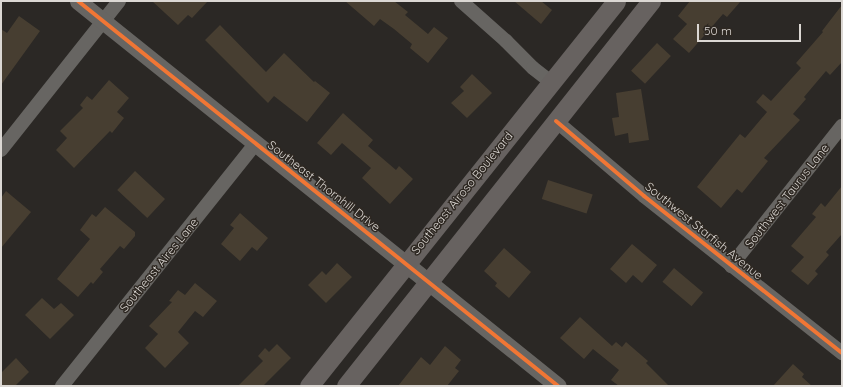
<!DOCTYPE html>
<style>
body{margin:0}
#map{position:relative;width:843px;height:387px;overflow:hidden;background:#2b2825;font-family:Quicksand,sans-serif}
div>[style]{position:absolute}
.building>*{inset:0;background:#473e31;transform-origin:0 0}
.minor>*{height:14px;margin:-7px;padding:0 7px;transform-origin:7px;border-radius:7px;background:#676562}
.tertiary>*{height:17px;margin:-8.5px;padding:0 8.5px;transform-origin:8.5px;border-radius:8.5px;background:#676562}
.secondary>*{height:19px;margin:-9.5px;padding:0 9.5px;transform-origin:9.5px;border-radius:9.5px;background:#676260}
.cycleway>*{height:4px;margin:-2px;padding:0 2px;transform-origin:2px;border-radius:2px;background:#f07635}
span{translate:-50% -50%;white-space:nowrap;text-align:center;line-height:1.15;-webkit-text-stroke:3px #2e2822;paint-order:stroke}
.street-label{font-size:12px;color:#dbd7d3}
.frame{position:absolute;inset:0;border:2px solid #dbd7d3;pointer-events:none}
.scale{position:absolute;left:697px;top:24px;width:104px;height:18px;box-sizing:border-box;border:2px solid #dbd7d3;border-top:0;padding-left:5px;font-size:12px;line-height:14px;white-space:nowrap;color:#dbd7d3;-webkit-text-stroke:3px #2e2822;paint-order:stroke}
</style>
<div id="map">
<div class="building">
<div style="clip-path:polygon(152px 1px,208px 1px,192px 18px,188px 15px,178px 25px)"></div>
<div style="clip-path:polygon(345px 1px,394px 1px,408px 12px,405px 15px,428px 34px,434px 27px,448px 38px,428px 63px,410px 48px,412px 44px,394px 29px,380px 19px,374px 26px)"></div>
<div style="clip-path:polygon(514px 1px,541px 1px,552px 10px,541px 24px)"></div>
<div style="clip-path:polygon(690px 1px,741px 1px,727px 17px,723px 14px,689px 53px,673px 39px,687px 24px,678px 16px)"></div>
<div style="clip-path:polygon(842px 5px,842px 62px,830px 75px,826px 71px,804px 97px,806px 99px,793px 114px,800px 120px,764px 158px,768px 161px,742px 193px,737px 189px,721px 208px,697px 187px,740px 134px,745px 138px,767px 112px,756px 102px,763px 94px,771px 101px,801px 68px,796px 63px,823px 32px,822px 31px)"></div>
<div style="clip-path:polygon(19px 16px,40px 31px,1px 85px,1px 29px,7px 33px)"></div>
<div style="clip-path:polygon(220px 25px,266px 72px,284px 53px,314px 82px,315px 81px,330px 93px,307px 122px,274px 96px,268px 103px,205px 40px)"></div>
<div style="left:657px;top:43px;width:19px;height:38px;rotate:43deg"></div>
<div style="clip-path:polygon(472px 74px,492px 93px,467px 118px,451px 103px,464px 91px,460px 87px)"></div>
<div style="clip-path:polygon(109px 80px,129px 98px,117px 112px,124px 118px,112px 133px,110px 131px,74px 168px,56px 150px,67px 138px,60px 131px,83px 108px,80px 105px,87px 96px,92px 100px)"></div>
<div style="clip-path:polygon(641px 89px,649px 140px,629px 143px,628px 133px,615px 136px,612px 118px,619px 117px,616px 93px)"></div>
<div style="clip-path:polygon(343px 113px,373px 140px,368px 146px,396px 170px,399px 166px,413px 179px,390px 204px,362px 178px,371px 168px,342px 143px,331px 155px,317px 143px)"></div>
<div style="left:135px;top:171px;width:41px;height:26px;rotate:43deg"></div>
<div style="left:548px;top:180px;width:47px;height:20px;rotate:18deg"></div>
<div style="clip-path:polygon(842px 186px,842px 234px,826px 252px,829px 255px,815px 271px,818px 274px,808px 285px,791px 271px,804px 257px,791px 246px,816px 217px,812px 214px,821px 203px,825px 207px)"></div>
<div style="clip-path:polygon(6px 191px,31px 212px,1px 248px,1px 198px)"></div>
<div style="clip-path:polygon(105px 207px,135px 232px,135px 236px,124px 249px,120px 246px,100px 269px,103px 272px,93px 284px,91px 282px,78px 297px,57px 279px,90px 239px,80px 230px,92px 214px,96px 217px)"></div>
<div style="clip-path:polygon(240px 213px,268px 238px,257px 251px,252px 247px,240px 261px,221px 244px,234px 228px,230px 225px)"></div>
<div style="clip-path:polygon(632px 244px,657px 265px,642px 283px,633px 275px,626px 283px,610px 269px)"></div>
<div style="clip-path:polygon(504px 248px,531px 272px,509px 298px,495px 286px,497px 283px,484px 271px)"></div>
<div style="clip-path:polygon(337px 263px,352px 277px,326px 303px,308px 285px,322px 271px,326px 275px)"></div>
<div style="left:674px;top:268px;width:38px;height:18px;rotate:40deg"></div>
<div style="clip-path:polygon(195px 283px,217px 301px,203px 317px,195px 311px,178px 332px,189px 343px,165px 368px,145px 348px,158px 334px,149px 326px,172px 302px,169px 301px,178px 290px,185px 295px)"></div>
<div style="clip-path:polygon(42px 298px,54px 309px,61px 303px,74px 315px,50px 339px,25px 315px)"></div>
<div style="clip-path:polygon(580px 317px,612px 346px,616px 342px,622px 347px,626px 342px,648px 361px,646px 363px,669px 386px,619px 386px,611px 380px,619px 370px,593px 349px,584px 359px,560px 338px)"></div>
<div style="clip-path:polygon(277px 344px,291px 358px,263px 386px,238px 386px,263px 361px,258px 356px,265px 348px,269px 352px)"></div>
<div style="clip-path:polygon(445px 346px,461px 360px,455px 368px,459px 371px,447px 386px,398px 386px,421px 357px,430px 365px)"></div>
<div style="clip-path:polygon(16px 358px,29px 372px,15px 386px,1px 386px,1px 373px)"></div>
<div style="clip-path:polygon(793px 364px,804px 374px,802px 377px,812px 386px,773px 386px)"></div>
</div>
<div class="minor">
<div style="left:461px;top:1px;width:60px;rotate:41.6deg"></div>
<div style="left:506px;top:41px;width:38px;rotate:45deg"></div>
<div style="left:533px;top:68px;width:24px;rotate:38deg"></div>
<div style="left:556px;top:121px;width:116px;rotate:40.4deg"></div>
<div style="left:644px;top:196px;width:253px;rotate:38.4deg"></div>
<div style="left:1px;top:150px;width:190px;rotate:-51.6deg"></div>
<div style="left:731px;top:266px;width:179px;rotate:-51.6deg"></div>
<div style="left:62px;top:386px;width:310px;rotate:-51.4deg"></div>
</div>
<div class="tertiary">
<div style="left:78px;top:1px;width:615px;rotate:38.73deg"></div>
</div>
<div class="secondary">
<div style="left:309px;top:386px;width:492px;rotate:-51.4deg"></div>
<div style="left:346px;top:386px;width:491px;rotate:-51.6deg"></div>
</div>
<div class="cycleway">
<div style="left:78px;top:1px;width:615px;rotate:38.73deg"></div>
<div style="left:556px;top:121px;width:116px;rotate:40.4deg"></div>
<div style="left:644px;top:196px;width:253px;rotate:38.4deg"></div>
</div>
<div class="street-label">
<span style="left:324px;top:186px;rotate:38deg">Southeast Thornhill Drive</span>
<span style="left:462px;top:193px;rotate:-51deg">Southeast Airoso Boulevard</span>
<span style="left:787px;top:196px;rotate:-52deg">Southwest Taurus Lane</span>
<span style="left:704px;top:231px;rotate:39deg">Southwest Starfish Avenue</span>
<span style="left:159px;top:265px;rotate:-51deg">Southeast Aires Lane</span>
</div>
<div class="frame"></div>
<div class="scale">50 m</div>
</div>
